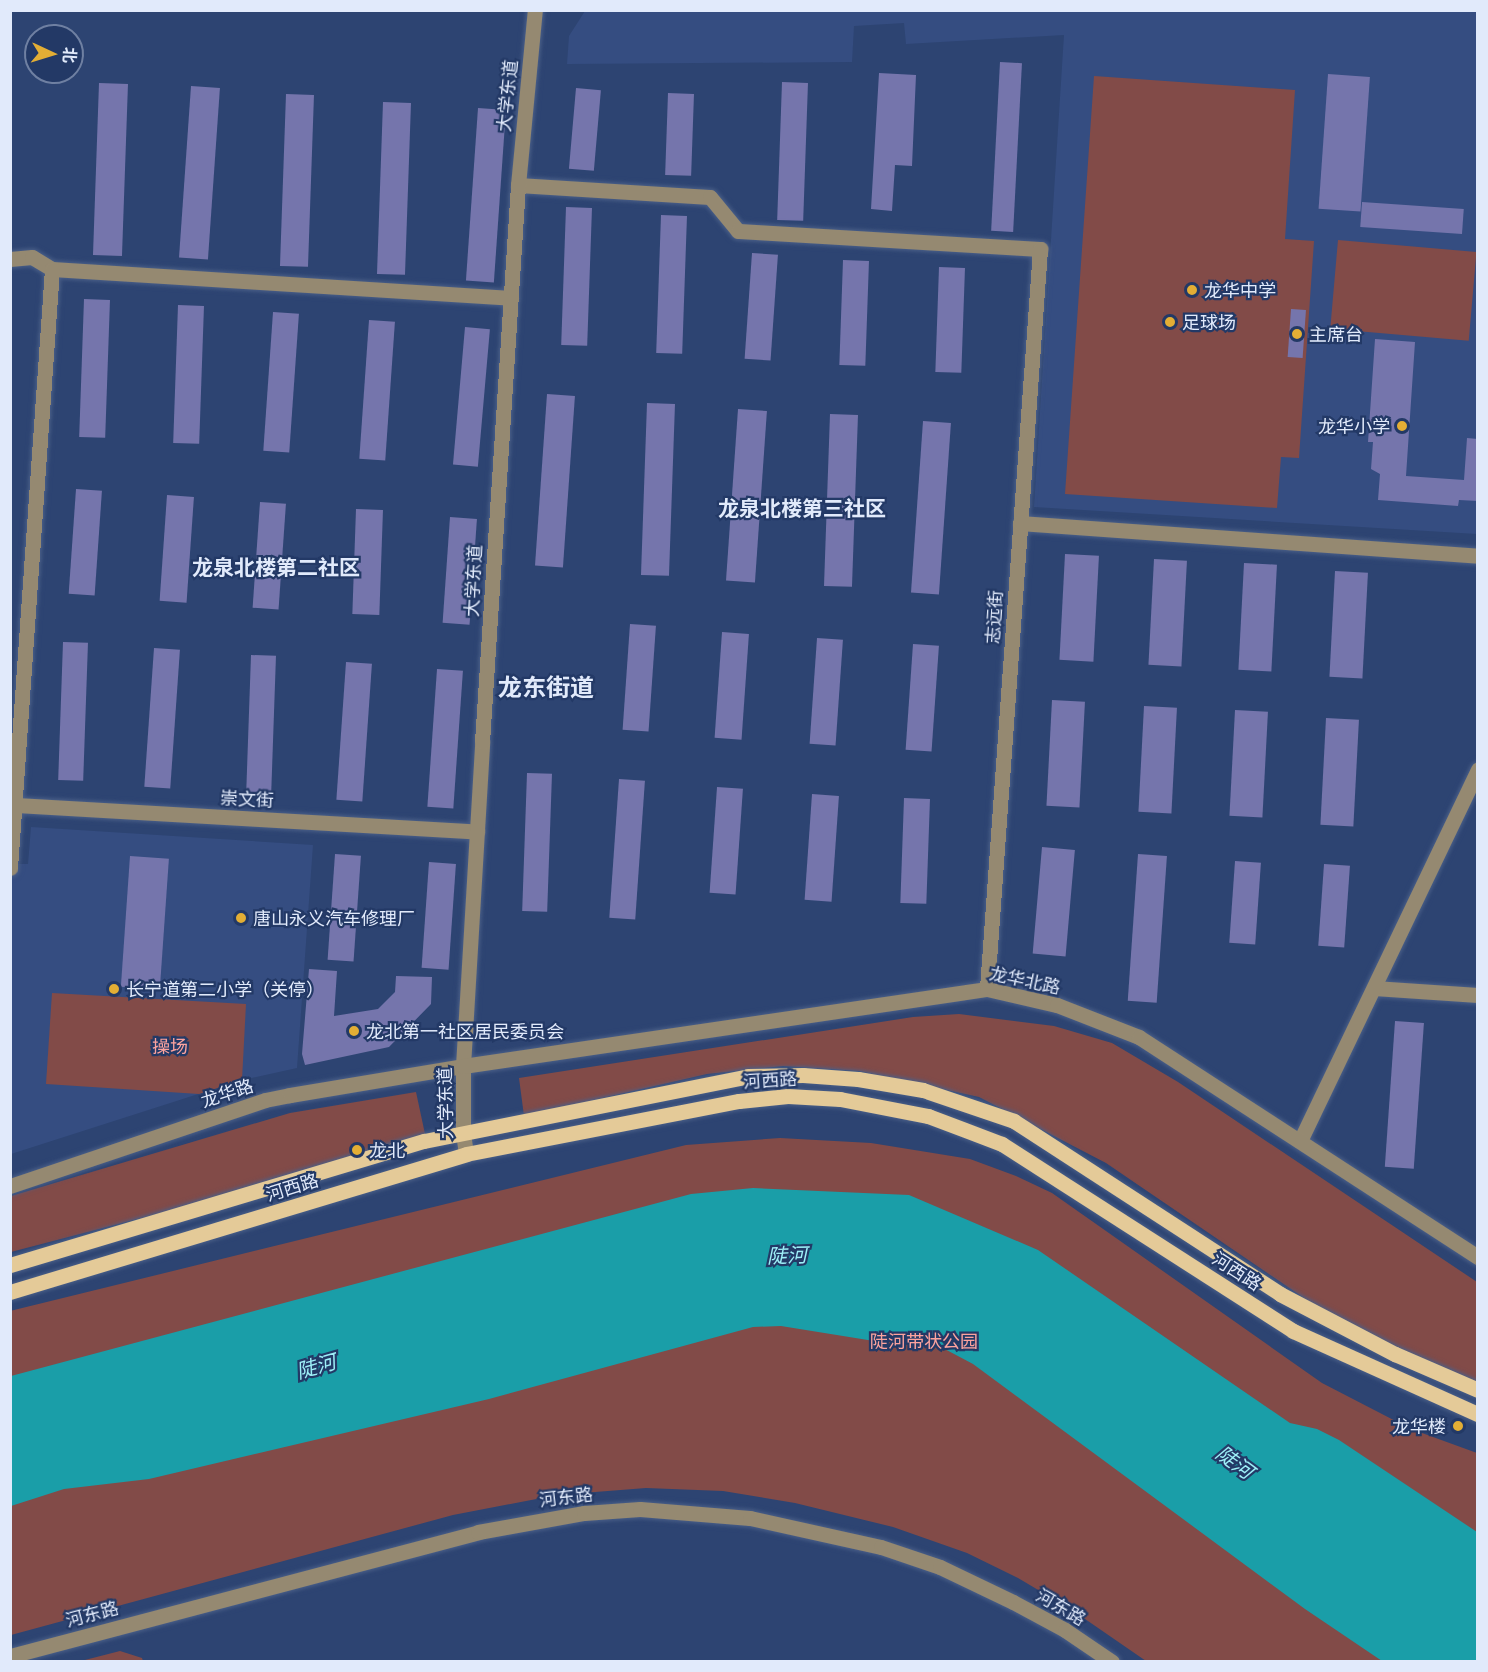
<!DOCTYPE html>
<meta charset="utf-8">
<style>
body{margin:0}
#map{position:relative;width:1488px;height:1672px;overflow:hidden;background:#2d4472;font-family:Barlow,"Noto Sans SC",sans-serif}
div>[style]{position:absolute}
.built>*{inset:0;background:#354d81}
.green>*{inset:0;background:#824b48;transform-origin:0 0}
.water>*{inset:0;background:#1a9ea8}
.building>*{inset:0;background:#7575ac;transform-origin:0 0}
.roads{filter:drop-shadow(0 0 2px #4a5f88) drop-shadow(0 0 2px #4a5f88)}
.minor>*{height:15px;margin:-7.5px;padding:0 7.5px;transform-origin:7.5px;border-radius:7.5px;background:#958971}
.major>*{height:15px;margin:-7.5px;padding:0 7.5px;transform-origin:7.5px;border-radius:7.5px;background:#e4ca98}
.dots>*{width:16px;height:16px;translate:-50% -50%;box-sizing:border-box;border:3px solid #233966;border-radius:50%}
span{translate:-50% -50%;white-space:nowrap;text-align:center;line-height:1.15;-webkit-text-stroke:4.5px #233966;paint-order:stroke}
.street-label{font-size:18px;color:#e1eafb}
.poi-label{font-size:18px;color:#e1eafb}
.left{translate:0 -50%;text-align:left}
.right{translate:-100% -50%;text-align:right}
.park-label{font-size:18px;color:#fca39e}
.water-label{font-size:20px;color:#9ef0f8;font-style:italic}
.quarter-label{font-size:21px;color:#e1eafb;font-weight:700}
.district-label{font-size:24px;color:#e1eafb;font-weight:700}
.frame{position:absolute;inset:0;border:12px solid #e1eafb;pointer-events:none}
.north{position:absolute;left:24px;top:24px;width:60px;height:60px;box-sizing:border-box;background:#233966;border:2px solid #6f80a2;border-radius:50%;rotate:94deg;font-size:16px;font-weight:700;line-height:24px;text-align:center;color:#e1eafb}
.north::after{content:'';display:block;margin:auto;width:21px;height:27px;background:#e3ae35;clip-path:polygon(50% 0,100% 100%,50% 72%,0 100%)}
</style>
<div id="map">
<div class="built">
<div style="clip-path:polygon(585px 11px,1477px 11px,1477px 534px,1034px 507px,1064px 35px,906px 44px,904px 23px,854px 26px,852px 62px,567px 64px,569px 36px)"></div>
<div style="clip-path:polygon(31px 827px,313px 845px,297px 1068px,242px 1080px,11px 1154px,10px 864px,28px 864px)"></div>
</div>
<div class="green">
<div style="clip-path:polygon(1094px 76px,1295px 90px,1285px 239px,1314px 241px,1299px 458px,1281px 457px,1277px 508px,1065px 494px)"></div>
<div style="left:1338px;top:240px;width:139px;height:89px;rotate:5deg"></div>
<div style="clip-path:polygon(52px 993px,246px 1004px,242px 1080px,199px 1094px,46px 1084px)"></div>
<div style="clip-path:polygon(959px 1014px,1054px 1026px,1112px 1043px,1178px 1082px,1477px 1282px,1477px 1384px,1413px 1357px,1307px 1300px,1106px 1163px,979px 1097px,859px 1071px,783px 1066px,707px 1074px,524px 1116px,519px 1078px,913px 1017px)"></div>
<div style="clip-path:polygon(416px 1092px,425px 1134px,420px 1145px,11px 1252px,11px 1196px,290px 1113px)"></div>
<div style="clip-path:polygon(780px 1138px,871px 1143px,970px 1159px,1016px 1176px,1052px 1193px,1322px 1383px,1411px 1429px,1477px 1453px,1477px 1661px,1146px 1661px,1072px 1610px,1018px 1578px,967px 1553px,893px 1527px,795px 1503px,723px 1491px,646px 1488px,557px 1495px,453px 1515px,11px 1635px,10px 1311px,686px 1145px)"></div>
<div style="clip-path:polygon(120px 1651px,142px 1658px,143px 1661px,81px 1661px)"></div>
</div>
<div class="water">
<div style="clip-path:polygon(753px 1188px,909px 1195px,1038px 1250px,1290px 1423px,1317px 1429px,1339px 1440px,1477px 1532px,1477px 1661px,1382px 1661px,1305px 1609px,973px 1364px,939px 1346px,903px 1340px,874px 1341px,781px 1326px,753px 1327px,489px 1399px,149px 1479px,64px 1489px,11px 1506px,11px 1376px,691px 1194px)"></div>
</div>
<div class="building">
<div style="left:1000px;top:62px;width:22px;height:169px;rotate:3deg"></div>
<div style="clip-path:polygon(879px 73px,916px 75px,912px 166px,895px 165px,892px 211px,871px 209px)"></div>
<div style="left:1328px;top:74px;width:42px;height:135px;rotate:4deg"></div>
<div style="left:782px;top:82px;width:26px;height:138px;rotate:2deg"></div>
<div style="left:99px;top:83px;width:29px;height:172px;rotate:2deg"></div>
<div style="left:191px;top:86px;width:29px;height:172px;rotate:4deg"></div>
<div style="left:576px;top:88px;width:25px;height:81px;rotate:5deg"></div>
<div style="left:668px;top:93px;width:26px;height:82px;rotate:2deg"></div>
<div style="left:286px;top:94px;width:28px;height:172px;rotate:2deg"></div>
<div style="left:383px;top:102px;width:28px;height:172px;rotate:2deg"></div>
<div style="left:478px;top:108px;width:28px;height:173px;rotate:4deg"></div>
<div style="left:1362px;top:202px;width:102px;height:25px;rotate:4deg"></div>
<div style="left:566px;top:207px;width:26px;height:138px;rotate:2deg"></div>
<div style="left:661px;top:215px;width:26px;height:138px;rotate:2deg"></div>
<div style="left:752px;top:253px;width:26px;height:106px;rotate:4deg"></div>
<div style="left:843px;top:260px;width:26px;height:105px;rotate:2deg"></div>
<div style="left:939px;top:267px;width:26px;height:105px;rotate:2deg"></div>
<div style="left:84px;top:299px;width:26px;height:138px;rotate:2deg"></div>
<div style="left:178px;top:305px;width:26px;height:138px;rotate:2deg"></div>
<div style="left:1291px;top:309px;width:15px;height:48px;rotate:4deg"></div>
<div style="left:273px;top:312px;width:26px;height:139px;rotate:4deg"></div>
<div style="left:369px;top:320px;width:26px;height:139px;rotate:4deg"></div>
<div style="left:465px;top:327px;width:25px;height:138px;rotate:5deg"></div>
<div style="clip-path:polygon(1375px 339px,1415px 342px,1406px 476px,1464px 480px,1467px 438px,1478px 439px,1478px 501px,1459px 500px,1458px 506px,1378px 500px,1380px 474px,1371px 469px,1373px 442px,1368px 442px)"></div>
<div style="left:547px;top:394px;width:28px;height:172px;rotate:4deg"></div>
<div style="left:647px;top:403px;width:28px;height:172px;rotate:2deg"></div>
<div style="left:738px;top:409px;width:29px;height:172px;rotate:4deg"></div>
<div style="left:830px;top:414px;width:28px;height:172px;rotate:2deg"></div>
<div style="left:923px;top:421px;width:28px;height:172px;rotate:4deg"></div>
<div style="left:76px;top:489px;width:26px;height:105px;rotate:4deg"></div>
<div style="left:167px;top:495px;width:27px;height:106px;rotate:4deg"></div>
<div style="left:260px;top:502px;width:26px;height:106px;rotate:4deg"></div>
<div style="left:356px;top:509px;width:27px;height:105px;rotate:2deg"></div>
<div style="left:450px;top:517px;width:27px;height:106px;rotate:4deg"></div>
<div style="left:1065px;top:554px;width:34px;height:106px;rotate:3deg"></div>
<div style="left:1154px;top:559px;width:33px;height:106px;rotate:3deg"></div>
<div style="left:1244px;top:563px;width:33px;height:107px;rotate:3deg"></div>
<div style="left:1335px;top:571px;width:33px;height:106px;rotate:3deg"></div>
<div style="left:630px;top:624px;width:26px;height:106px;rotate:4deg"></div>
<div style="left:722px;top:632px;width:27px;height:106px;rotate:4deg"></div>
<div style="left:817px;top:638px;width:26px;height:106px;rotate:4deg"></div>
<div style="left:63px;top:642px;width:25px;height:138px;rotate:2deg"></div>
<div style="left:913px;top:644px;width:26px;height:106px;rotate:4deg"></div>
<div style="left:154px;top:648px;width:26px;height:139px;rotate:4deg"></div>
<div style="left:251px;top:655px;width:25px;height:138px;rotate:2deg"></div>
<div style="left:346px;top:662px;width:26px;height:138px;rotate:4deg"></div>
<div style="left:437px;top:669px;width:26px;height:138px;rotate:4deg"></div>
<div style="left:1052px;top:700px;width:33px;height:106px;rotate:3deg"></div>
<div style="left:1144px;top:706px;width:33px;height:106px;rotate:3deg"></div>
<div style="left:1235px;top:710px;width:33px;height:106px;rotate:3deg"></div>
<div style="left:1326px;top:718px;width:33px;height:107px;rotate:3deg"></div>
<div style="left:527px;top:773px;width:25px;height:138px;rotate:2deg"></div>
<div style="left:619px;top:779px;width:26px;height:139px;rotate:4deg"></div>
<div style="left:717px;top:787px;width:26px;height:106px;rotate:4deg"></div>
<div style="left:812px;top:794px;width:27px;height:106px;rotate:4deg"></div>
<div style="left:904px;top:798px;width:26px;height:105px;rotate:2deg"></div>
<div style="left:1042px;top:847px;width:33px;height:107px;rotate:5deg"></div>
<div style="left:335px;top:854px;width:26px;height:106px;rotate:4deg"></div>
<div style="left:1138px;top:854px;width:29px;height:147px;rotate:4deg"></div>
<div style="left:130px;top:856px;width:39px;height:131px;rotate:4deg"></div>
<div style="left:1235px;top:861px;width:26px;height:82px;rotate:4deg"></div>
<div style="left:429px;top:862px;width:27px;height:106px;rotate:4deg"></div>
<div style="left:1324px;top:864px;width:26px;height:82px;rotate:4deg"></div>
<div style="clip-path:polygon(309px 969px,337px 971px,334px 1016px,378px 1009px,395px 992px,396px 976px,432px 977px,431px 1004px,389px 1047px,305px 1065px,302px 1054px)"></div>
<div style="left:1395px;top:1021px;width:29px;height:146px;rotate:4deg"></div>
</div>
<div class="roads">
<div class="minor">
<div style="left:518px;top:185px;width:192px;rotate:3.6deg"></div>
<div style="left:710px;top:197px;width:44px;rotate:50.5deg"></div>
<div style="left:738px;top:231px;width:303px;rotate:3.4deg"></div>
<div style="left:1040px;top:249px;width:742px;rotate:94.1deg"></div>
<div style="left:10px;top:259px;width:22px;rotate:-5deg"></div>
<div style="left:32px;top:257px;width:23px;rotate:31deg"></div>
<div style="left:52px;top:269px;width:460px;rotate:3.6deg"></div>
<div style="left:1020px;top:523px;width:459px;rotate:4.1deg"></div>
<div style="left:15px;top:805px;width:463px;rotate:3.3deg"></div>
<div style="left:10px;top:868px;width:600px;rotate:-85.99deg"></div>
<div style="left:1374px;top:988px;width:104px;rotate:3.9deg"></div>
<div style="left:1300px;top:1141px;width:412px;rotate:-64.4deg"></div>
<div style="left:466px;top:1154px;width:21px;rotate:-98deg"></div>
<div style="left:463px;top:1133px;width:67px;rotate:-90deg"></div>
<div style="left:463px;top:1066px;width:325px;rotate:-86.6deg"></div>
<div style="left:482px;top:742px;width:558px;rotate:-86.3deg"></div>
<div style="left:518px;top:185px;width:176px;rotate:-84.5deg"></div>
<div style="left:10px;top:1186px;width:269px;rotate:-18.6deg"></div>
<div style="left:265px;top:1100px;width:25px;rotate:-11deg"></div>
<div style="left:290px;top:1095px;width:175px;rotate:-9.5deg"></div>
<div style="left:463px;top:1066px;width:530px;rotate:-8.36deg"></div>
<div style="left:987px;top:989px;width:72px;rotate:12.9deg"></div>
<div style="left:1057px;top:1005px;width:88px;rotate:21.3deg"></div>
<div style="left:1139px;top:1037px;width:404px;rotate:33deg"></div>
<div style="left:10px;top:1656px;width:484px;rotate:-14.8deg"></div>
<div style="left:478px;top:1532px;width:108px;rotate:-10.2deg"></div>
<div style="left:584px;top:1513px;width:56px;rotate:-4.1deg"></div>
<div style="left:640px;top:1509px;width:110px;rotate:4.7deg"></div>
<div style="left:750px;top:1518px;width:134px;rotate:12.5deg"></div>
<div style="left:881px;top:1547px;width:62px;rotate:18.7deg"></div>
<div style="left:940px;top:1567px;width:81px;rotate:25.6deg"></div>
<div style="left:1013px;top:1602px;width:59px;rotate:28.3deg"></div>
<div style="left:1065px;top:1630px;width:57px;rotate:34.2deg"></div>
</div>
<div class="major">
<div style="left:10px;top:1265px;width:432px;rotate:-16.7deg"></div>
<div style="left:424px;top:1141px;width:330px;rotate:-11.3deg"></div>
<div style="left:748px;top:1076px;width:55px;rotate:-1deg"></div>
<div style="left:803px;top:1075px;width:55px;rotate:4.2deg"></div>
<div style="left:858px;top:1079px;width:66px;rotate:9.6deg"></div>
<div style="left:923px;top:1090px;width:96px;rotate:18.8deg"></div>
<div style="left:1014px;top:1121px;width:317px;rotate:33deg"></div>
<div style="left:1280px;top:1294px;width:130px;rotate:27.6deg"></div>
<div style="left:1395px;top:1354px;width:90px;rotate:23.4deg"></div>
<div style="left:10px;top:1292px;width:476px;rotate:-16.8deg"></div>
<div style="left:466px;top:1154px;width:278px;rotate:-11deg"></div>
<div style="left:739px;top:1101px;width:49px;rotate:-5.8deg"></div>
<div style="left:788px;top:1096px;width:52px;rotate:3.3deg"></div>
<div style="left:840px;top:1099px;width:90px;rotate:10.9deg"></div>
<div style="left:928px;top:1116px;width:79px;rotate:20.7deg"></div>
<div style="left:1002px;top:1144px;width:346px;rotate:32.7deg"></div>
<div style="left:1293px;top:1331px;width:203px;rotate:24.2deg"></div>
</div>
</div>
<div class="dots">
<div style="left:1192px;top:290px;background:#e3ae35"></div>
<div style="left:1170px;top:322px;background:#e3ae35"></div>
<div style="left:1297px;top:334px;background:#e3ae35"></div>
<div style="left:1402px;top:426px;background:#e3ae35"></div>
<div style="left:241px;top:918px;background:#e3ae35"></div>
<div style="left:114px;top:989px;background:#e3ae35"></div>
<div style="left:354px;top:1031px;background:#e3ae35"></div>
<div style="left:357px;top:1150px;background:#e3ae35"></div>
<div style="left:1458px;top:1426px;background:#e3ae35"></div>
</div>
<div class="street-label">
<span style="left:507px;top:96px;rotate:-84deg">大学东道</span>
<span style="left:473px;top:581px;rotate:-87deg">大学东道</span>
<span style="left:994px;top:617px;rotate:-86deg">志远街</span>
<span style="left:247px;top:799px;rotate:3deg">崇文街</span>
<span style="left:1025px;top:980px;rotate:12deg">龙华北路</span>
<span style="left:770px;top:1080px;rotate:-4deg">河西路</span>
<span style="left:227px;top:1093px;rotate:-18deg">龙华路</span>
<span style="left:445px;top:1103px;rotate:-91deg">大学东道</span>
<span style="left:292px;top:1187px;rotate:-17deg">河西路</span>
<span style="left:1237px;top:1271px;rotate:33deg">河西路</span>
<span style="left:566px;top:1497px;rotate:-7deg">河东路</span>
<span style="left:1061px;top:1607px;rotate:30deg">河东路</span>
<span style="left:92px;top:1614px;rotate:-15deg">河东路</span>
</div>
<div class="poi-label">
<span class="left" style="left:1204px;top:290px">龙华中学</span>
<span class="left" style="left:1182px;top:322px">足球场</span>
<span class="left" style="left:1309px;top:334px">主席台</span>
<span class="right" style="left:1390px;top:426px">龙华小学</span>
<span class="left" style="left:253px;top:918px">唐山永义汽车修理厂</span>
<span class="left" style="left:126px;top:989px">长宁道第二小学（关停）</span>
<span class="left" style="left:366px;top:1031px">龙北第一社区居民委员会</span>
<span class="left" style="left:369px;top:1150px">龙北</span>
<span class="right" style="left:1446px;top:1426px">龙华楼</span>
</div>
<div class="park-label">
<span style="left:170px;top:1046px">操场</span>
<span style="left:924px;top:1341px">陡河带状公园</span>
</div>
<div class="water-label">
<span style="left:787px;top:1255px;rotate:-2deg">陡河</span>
<span style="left:316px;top:1366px;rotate:-16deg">陡河</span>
<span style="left:1235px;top:1462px;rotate:36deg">陡河</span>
</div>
<div class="quarter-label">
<span style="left:802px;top:508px">龙泉北楼第三社区</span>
<span style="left:276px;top:567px">龙泉北楼第二社区</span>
</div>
<div class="district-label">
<span style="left:546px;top:687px">龙东街道</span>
</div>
<div class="frame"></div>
<div class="north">北</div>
</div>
